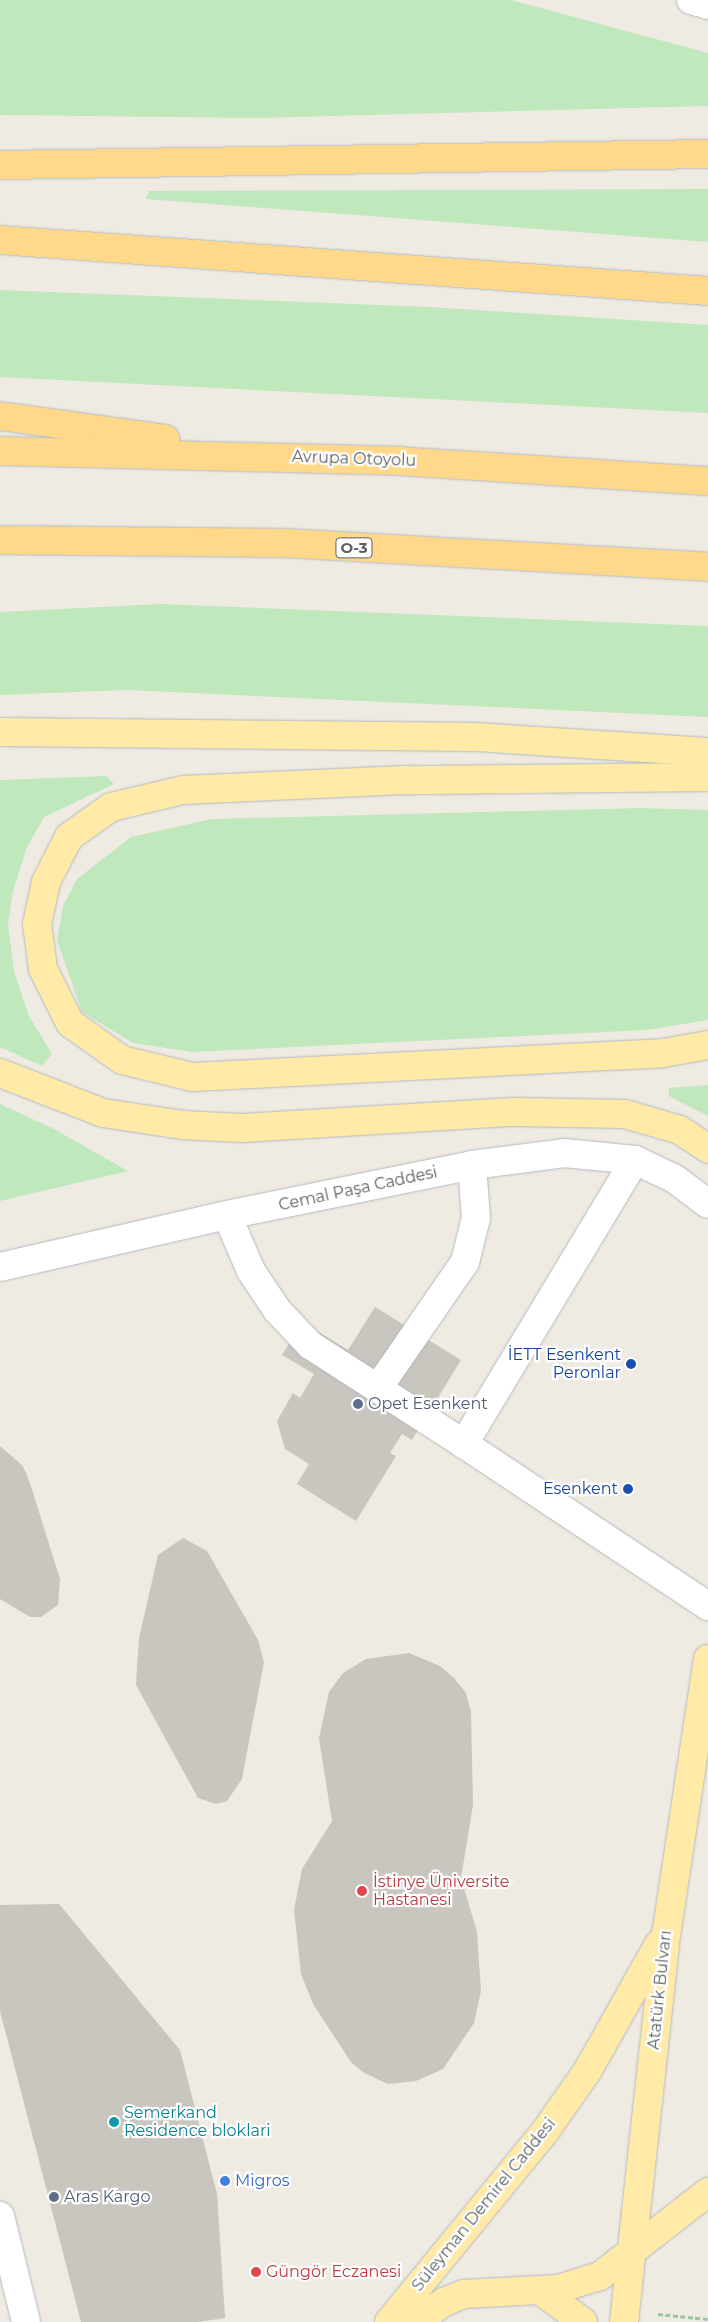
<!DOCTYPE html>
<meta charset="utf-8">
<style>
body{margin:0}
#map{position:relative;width:708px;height:2322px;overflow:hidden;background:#efebe2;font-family:Montserrat,sans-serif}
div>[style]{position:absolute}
.green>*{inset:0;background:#c0e8bd}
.building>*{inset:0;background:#c9c5bf}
.path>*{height:3px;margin-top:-1.5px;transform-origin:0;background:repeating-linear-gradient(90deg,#95caa0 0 5px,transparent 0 7.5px)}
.roads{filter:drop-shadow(0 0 1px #b5b9be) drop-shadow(0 0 1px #b5b9be)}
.minor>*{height:28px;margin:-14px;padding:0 14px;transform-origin:14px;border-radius:14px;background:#fff}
.major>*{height:28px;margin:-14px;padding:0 14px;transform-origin:14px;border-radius:14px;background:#ffeaa7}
.highway>*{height:28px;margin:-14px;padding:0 14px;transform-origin:14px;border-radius:14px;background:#ffd889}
.dots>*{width:14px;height:14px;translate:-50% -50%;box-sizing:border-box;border:2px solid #fff;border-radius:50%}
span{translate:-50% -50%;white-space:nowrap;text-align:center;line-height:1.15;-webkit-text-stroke:4.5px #fff;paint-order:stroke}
.shield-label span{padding:1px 4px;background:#fff;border:1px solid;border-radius:4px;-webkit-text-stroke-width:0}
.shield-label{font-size:15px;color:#5b6064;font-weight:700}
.street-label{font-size:16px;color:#5b6064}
.transit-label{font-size:16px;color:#164399}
.right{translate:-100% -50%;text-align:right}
.service-label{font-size:16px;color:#4e5e75}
.left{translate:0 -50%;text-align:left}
.health-label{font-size:16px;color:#be3a42}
.culture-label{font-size:16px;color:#0d838f}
.shop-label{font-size:16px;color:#366cbe}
</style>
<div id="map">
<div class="green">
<div style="clip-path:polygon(0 0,511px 0,708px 53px,708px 106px,259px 118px,0 115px)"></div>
<div style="clip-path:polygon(708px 189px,708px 242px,146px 199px,149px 191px)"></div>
<div style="clip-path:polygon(0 290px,430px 307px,708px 325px,708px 413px,0 377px)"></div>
<div style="clip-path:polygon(161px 604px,708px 626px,708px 717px,127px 690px,0 695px,0 612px)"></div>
<div style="clip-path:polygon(106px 776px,114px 784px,44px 817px,27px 847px,13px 891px,8px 924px,14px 971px,29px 1016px,52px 1054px,42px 1066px,0 1047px,0 780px)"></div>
<div style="clip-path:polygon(640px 808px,708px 810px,708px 1020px,646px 1030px,192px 1052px,133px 1043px,82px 1012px,57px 940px,63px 906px,77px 879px,131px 837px,212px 819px)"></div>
<div style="clip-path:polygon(708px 1085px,708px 1116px,669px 1096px,669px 1088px)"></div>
<div style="clip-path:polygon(0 1104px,52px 1128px,128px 1171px,0 1201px)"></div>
</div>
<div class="building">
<div style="clip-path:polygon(375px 1307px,461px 1360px,412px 1440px,402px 1434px,390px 1453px,396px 1456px,356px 1521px,297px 1484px,309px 1464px,285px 1449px,277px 1421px,293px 1393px,300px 1398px,314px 1374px,282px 1355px,302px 1322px,348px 1350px)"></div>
<div style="clip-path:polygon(0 1446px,23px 1466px,30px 1483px,60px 1579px,58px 1605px,41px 1617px,30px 1617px,0 1599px)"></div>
<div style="clip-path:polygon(183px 1538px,207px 1551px,258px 1640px,264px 1662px,242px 1779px,227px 1801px,216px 1804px,198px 1798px,136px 1685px,139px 1638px,158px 1555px)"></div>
<div style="clip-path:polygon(409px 1653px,440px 1666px,454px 1678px,466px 1693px,471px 1712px,473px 1805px,461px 1878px,477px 1932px,481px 1991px,474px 2023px,443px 2069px,416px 2081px,388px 2084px,364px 2073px,351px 2062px,313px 2004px,301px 1974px,294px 1910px,302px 1869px,332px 1821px,319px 1738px,329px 1692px,343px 1673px,366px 1659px)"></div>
<div style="clip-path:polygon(59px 1904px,180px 2050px,217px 2194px,225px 2318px,198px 2322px,81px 2322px,0 2011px,0 1905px)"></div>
</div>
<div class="path">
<div style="left:658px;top:2314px;width:50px;rotate:5.7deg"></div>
</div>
<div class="roads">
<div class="minor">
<div style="left:691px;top:0;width:18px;rotate:16deg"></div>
<div style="left:635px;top:1160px;width:332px;rotate:121.1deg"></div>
<div style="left:464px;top:1444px;width:293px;rotate:33.6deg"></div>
<div style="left:227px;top:1215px;width:61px;rotate:66.8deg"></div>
<div style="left:251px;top:1271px;width:47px;rotate:56.3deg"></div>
<div style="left:277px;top:1310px;width:48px;rotate:46.7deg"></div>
<div style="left:310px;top:1345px;width:183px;rotate:32.7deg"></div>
<div style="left:0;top:1267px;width:233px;rotate:-12.9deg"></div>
<div style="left:227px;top:1215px;width:250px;rotate:-11.5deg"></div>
<div style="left:472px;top:1165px;width:93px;rotate:-7.4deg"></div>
<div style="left:564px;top:1153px;width:71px;rotate:5.6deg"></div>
<div style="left:635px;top:1160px;width:44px;rotate:25.4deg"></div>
<div style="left:675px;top:1179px;width:41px;rotate:37.1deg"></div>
<div style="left:378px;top:1388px;width:153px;rotate:-55.4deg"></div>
<div style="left:465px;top:1262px;width:45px;rotate:-76deg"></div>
<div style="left:476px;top:1218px;width:53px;rotate:-94.3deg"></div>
<div style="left:0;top:2216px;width:109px;rotate:76.2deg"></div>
</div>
<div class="major">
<div style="left:0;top:732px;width:477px;rotate:0.6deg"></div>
<div style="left:477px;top:737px;width:231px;rotate:3.7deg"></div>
<div style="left:708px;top:777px;width:303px;rotate:179.4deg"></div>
<div style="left:405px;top:780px;width:222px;rotate:177.4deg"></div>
<div style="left:183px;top:790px;width:74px;rotate:166.7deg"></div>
<div style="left:111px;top:807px;width:52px;rotate:144.5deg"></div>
<div style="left:69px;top:837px;width:51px;rotate:117.1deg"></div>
<div style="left:46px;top:882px;width:43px;rotate:102.1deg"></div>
<div style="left:37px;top:924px;width:45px;rotate:82.4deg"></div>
<div style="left:43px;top:969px;width:60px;rotate:63.4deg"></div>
<div style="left:70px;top:1023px;width:64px;rotate:35.4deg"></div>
<div style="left:122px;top:1060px;width:73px;rotate:13.5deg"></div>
<div style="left:193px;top:1077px;width:471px;rotate:-2.9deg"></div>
<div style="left:663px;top:1053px;width:46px;rotate:-10.1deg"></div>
<div style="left:0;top:1073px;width:110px;rotate:21.2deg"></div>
<div style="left:103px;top:1113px;width:80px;rotate:8.6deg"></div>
<div style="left:182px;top:1125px;width:60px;rotate:2.9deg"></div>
<div style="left:242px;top:1128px;width:272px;rotate:-3.4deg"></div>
<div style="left:514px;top:1112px;width:111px;rotate:1deg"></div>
<div style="left:625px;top:1114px;width:57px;rotate:16.2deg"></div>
<div style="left:680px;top:1130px;width:34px;rotate:34deg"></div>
<div style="left:541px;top:2291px;width:52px;rotate:36.4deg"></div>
<div style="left:389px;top:2322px;width:248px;rotate:-50.7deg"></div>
<div style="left:546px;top:2130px;width:73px;rotate:-55deg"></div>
<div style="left:588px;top:2070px;width:145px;rotate:-60.6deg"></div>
<div style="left:417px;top:2322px;width:34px;rotate:-37deg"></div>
<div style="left:444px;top:2302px;width:22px;rotate:-22deg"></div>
<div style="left:464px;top:2294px;width:94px;rotate:-3deg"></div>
<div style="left:558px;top:2289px;width:44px;rotate:-17.2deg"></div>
<div style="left:600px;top:2276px;width:137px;rotate:-37.9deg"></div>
<div style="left:624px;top:2322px;width:395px;rotate:-83.8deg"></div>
<div style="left:667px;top:1929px;width:273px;rotate:-81.4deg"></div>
</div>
<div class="highway">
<div style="left:0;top:165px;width:708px;rotate:-0.89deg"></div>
<div style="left:0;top:240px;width:710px;rotate:4.12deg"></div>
<div style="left:0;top:416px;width:167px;rotate:7.9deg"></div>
<div style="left:0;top:451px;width:399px;rotate:1.4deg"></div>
<div style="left:399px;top:461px;width:310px;rotate:3.7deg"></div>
<div style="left:0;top:540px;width:284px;rotate:0.6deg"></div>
<div style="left:284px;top:543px;width:425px;rotate:3.2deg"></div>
</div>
</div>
<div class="dots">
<div style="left:631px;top:1364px;background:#1a4fb4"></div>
<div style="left:358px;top:1404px;background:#5c6f8a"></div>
<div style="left:628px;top:1489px;background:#1a4fb4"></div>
<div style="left:362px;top:1891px;background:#e0444e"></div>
<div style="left:114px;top:2122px;background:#0f9aa8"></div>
<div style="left:225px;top:2181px;background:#3f7fe0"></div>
<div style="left:54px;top:2197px;background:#5c6f8a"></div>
<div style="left:256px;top:2272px;background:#e0444e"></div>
</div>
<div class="shield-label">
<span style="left:354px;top:548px">O-3</span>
</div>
<div class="street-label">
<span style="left:354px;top:459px;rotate:2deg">Avrupa Otoyolu</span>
<span style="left:358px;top:1189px;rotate:-12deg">Cemal Paşa Caddesi</span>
<span style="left:660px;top:1990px;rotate:-84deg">Atatürk Bulvarı</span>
<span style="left:484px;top:2205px;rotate:-51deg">Süleyman Demirel Caddesi</span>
</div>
<div class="transit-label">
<span class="right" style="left:621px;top:1364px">İETT Esenkent<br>Peronlar</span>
<span class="right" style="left:618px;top:1489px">Esenkent</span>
</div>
<div class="service-label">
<span class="left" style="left:368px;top:1404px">Opet Esenkent</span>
<span class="left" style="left:64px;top:2197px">Aras Kargo</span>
</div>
<div class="health-label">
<span class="left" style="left:373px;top:1891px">İstinye Üniversite<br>Hastanesi</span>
<span class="left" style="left:266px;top:2272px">Güngör Eczanesi</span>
</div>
<div class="culture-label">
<span class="left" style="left:124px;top:2122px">Semerkand<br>Residence bloklari</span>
</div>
<div class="shop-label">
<span class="left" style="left:235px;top:2181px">Migros</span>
</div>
</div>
